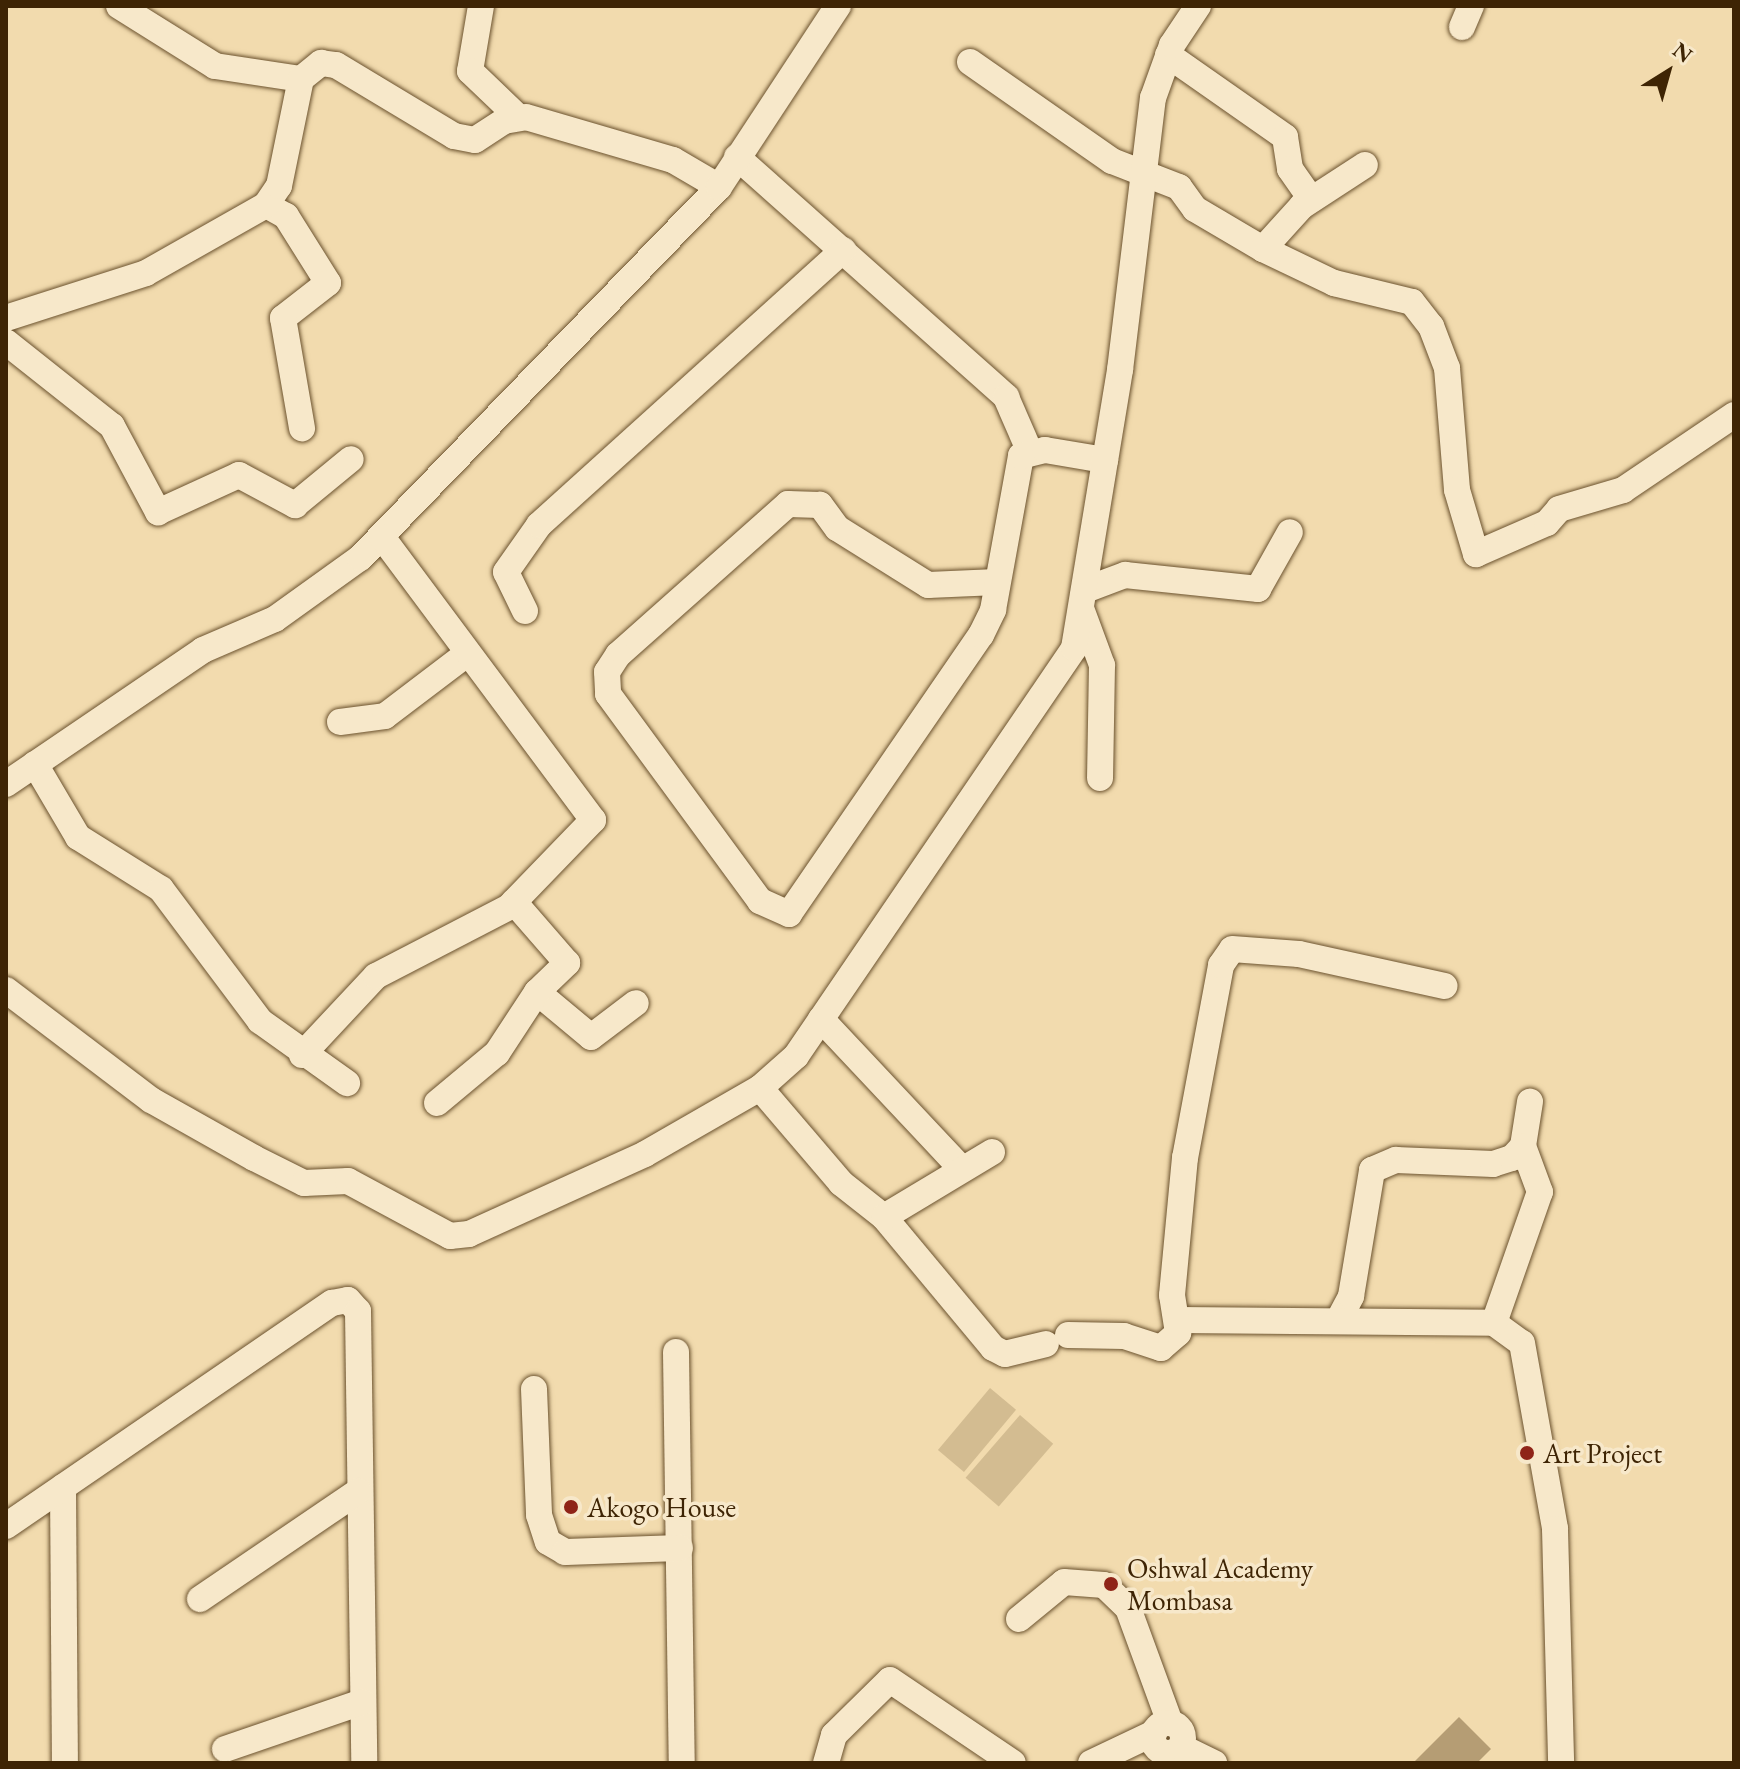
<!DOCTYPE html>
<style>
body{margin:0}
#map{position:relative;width:1740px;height:1769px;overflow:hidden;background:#f2dbae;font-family:"EB Garamond",serif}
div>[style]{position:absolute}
.green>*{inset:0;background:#d3bc91;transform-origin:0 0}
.water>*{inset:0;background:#b59d74}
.roads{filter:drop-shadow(0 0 2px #6b522e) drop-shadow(0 0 2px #6b522e)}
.minor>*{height:26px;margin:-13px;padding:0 13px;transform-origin:13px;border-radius:13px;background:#f7e8ca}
.minor>.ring{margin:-13px;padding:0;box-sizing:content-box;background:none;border:26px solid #f7e8ca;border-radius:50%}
.dots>*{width:22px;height:22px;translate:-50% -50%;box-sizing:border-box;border:4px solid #f7e8ca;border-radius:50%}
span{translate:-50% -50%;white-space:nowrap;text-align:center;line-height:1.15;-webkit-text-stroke:7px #f7e8ca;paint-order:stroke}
.poi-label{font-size:28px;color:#3e2404}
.left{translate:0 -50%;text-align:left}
.frame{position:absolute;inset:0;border:8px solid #3e2404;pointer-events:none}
.north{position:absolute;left:1628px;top:32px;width:80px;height:80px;-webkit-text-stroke:6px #f7e8ca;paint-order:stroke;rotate:37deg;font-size:22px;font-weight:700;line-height:32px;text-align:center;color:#3e2404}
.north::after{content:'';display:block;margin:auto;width:28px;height:36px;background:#3e2404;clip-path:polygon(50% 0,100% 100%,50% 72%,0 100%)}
</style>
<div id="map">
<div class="green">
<div style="left:990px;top:1388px;width:34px;height:81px;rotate:40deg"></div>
<div style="left:1020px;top:1415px;width:44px;height:83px;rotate:41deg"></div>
</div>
<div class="water">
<div style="clip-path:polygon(1459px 1717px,1491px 1749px,1477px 1763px,1414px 1762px)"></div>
</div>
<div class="roads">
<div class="minor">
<div style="left:119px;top:6px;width:113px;rotate:32deg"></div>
<div style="left:215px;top:66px;width:87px;rotate:8.6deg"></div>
<div style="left:481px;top:6px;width:66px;rotate:99.6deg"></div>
<div style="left:470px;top:71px;width:65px;rotate:43.8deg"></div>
<div style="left:1462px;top:27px;width:23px;rotate:-67deg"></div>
<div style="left:1168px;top:55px;width:143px;rotate:35deg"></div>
<div style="left:1285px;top:137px;width:32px;rotate:81deg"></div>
<div style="left:1290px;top:169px;width:37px;rotate:55deg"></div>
<div style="left:970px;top:62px;width:173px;rotate:34.9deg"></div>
<div style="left:1112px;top:161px;width:72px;rotate:21.2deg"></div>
<div style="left:1179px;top:187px;width:27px;rotate:54deg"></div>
<div style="left:1195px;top:209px;width:79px;rotate:30.5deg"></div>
<div style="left:1263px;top:249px;width:79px;rotate:25.6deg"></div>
<div style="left:1334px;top:283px;width:80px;rotate:13.7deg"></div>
<div style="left:1412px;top:302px;width:31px;rotate:52deg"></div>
<div style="left:1431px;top:326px;width:45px;rotate:69.1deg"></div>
<div style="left:1447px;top:368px;width:122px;rotate:85.3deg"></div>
<div style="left:1457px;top:490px;width:67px;rotate:73.5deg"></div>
<div style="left:1476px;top:554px;width:77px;rotate:-23.6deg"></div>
<div style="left:1547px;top:523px;width:18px;rotate:-49deg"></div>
<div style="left:1559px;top:509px;width:67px;rotate:-16.5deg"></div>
<div style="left:1623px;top:490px;width:134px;rotate:-34deg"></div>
<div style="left:737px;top:157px;width:361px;rotate:41.7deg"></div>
<div style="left:1006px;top:397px;width:58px;rotate:66.5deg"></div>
<div style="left:266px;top:205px;width:23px;rotate:29deg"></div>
<div style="left:286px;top:216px;width:79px;rotate:57.9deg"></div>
<div style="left:328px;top:283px;width:57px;rotate:142.1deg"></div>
<div style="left:283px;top:318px;width:112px;rotate:80.2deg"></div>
<div style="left:1263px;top:249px;width:58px;rotate:-47.8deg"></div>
<div style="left:1302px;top:206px;width:75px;rotate:-33.1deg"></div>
<div style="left:6px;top:318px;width:147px;rotate:-17.8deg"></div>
<div style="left:146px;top:273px;width:138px;rotate:-29.5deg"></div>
<div style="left:266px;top:205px;width:23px;rotate:-56deg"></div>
<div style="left:279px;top:186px;width:109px;rotate:-78.4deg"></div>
<div style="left:301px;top:79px;width:26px;rotate:-39deg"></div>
<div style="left:321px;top:63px;width:15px;rotate:8deg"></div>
<div style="left:336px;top:65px;width:138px;rotate:31deg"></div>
<div style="left:454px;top:136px;width:21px;rotate:11deg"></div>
<div style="left:475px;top:140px;width:35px;rotate:-33deg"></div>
<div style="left:504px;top:121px;width:22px;rotate:-10deg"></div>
<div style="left:526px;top:117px;width:153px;rotate:16.3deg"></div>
<div style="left:673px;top:160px;width:53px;rotate:30.4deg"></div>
<div style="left:6px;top:342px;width:135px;rotate:38.4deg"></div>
<div style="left:112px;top:426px;width:98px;rotate:61.9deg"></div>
<div style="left:158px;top:512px;width:89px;rotate:-24.6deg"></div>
<div style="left:239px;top:475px;width:64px;rotate:28.2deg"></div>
<div style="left:295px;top:505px;width:72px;rotate:-39.4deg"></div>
<div style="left:997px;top:582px;width:69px;rotate:177.5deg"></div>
<div style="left:928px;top:585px;width:107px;rotate:-147.9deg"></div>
<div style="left:837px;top:528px;width:29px;rotate:-126deg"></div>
<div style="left:820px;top:505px;width:32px;rotate:-178deg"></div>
<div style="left:788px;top:504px;width:227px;rotate:138.4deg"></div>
<div style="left:618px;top:655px;width:20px;rotate:123deg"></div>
<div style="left:607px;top:672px;width:22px;rotate:87deg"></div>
<div style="left:608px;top:694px;width:257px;rotate:53.7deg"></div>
<div style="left:760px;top:901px;width:32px;rotate:24deg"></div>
<div style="left:789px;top:914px;width:339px;rotate:-55.5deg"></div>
<div style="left:981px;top:635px;width:28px;rotate:-64deg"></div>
<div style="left:993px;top:610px;width:157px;rotate:-79.7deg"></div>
<div style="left:1021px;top:456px;width:25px;rotate:-14deg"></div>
<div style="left:1045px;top:450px;width:61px;rotate:9.5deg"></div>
<div style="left:1085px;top:590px;width:43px;rotate:-20.6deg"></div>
<div style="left:1125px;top:575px;width:134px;rotate:6deg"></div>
<div style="left:1258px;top:589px;width:65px;rotate:-60.7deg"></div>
<div style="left:525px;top:611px;width:43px;rotate:-116deg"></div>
<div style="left:506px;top:572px;width:57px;rotate:-54.9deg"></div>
<div style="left:539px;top:525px;width:410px;rotate:-42.1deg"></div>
<div style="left:1082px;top:611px;width:58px;rotate:69.7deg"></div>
<div style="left:1102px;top:665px;width:113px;rotate:91deg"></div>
<div style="left:340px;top:722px;width:45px;rotate:-7.6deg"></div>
<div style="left:385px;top:716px;width:104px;rotate:-37.2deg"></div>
<div style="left:35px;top:764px;width:85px;rotate:59.5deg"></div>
<div style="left:78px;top:837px;width:98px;rotate:32.1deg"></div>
<div style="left:161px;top:889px;width:165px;rotate:53.1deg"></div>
<div style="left:260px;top:1021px;width:107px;rotate:35.5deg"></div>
<div style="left:6px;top:784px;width:238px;rotate:-34.2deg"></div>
<div style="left:203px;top:650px;width:78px;rotate:-23.3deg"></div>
<div style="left:275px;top:619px;width:105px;rotate:-35.7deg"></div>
<div style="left:360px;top:558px;width:516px;rotate:-45.94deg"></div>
<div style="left:719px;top:187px;width:217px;rotate:-56.7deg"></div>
<div style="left:6px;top:990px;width:182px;rotate:37.2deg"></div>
<div style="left:151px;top:1100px;width:118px;rotate:29.4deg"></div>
<div style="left:254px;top:1158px;width:56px;rotate:26.6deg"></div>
<div style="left:304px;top:1183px;width:44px;rotate:-2.6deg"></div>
<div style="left:348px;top:1181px;width:116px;rotate:28.3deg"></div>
<div style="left:450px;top:1236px;width:19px;rotate:-6deg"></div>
<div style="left:469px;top:1234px;width:193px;rotate:-24.4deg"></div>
<div style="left:645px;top:1154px;width:133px;rotate:-29.9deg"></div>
<div style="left:760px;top:1088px;width:48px;rotate:-41.6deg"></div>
<div style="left:796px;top:1056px;width:494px;rotate:-55.7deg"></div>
<div style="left:1074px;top:648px;width:282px;rotate:-80.6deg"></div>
<div style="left:1120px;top:370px;width:274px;rotate:-83.1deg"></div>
<div style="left:1153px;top:98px;width:56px;rotate:-70.3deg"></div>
<div style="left:1172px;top:45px;width:47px;rotate:-56.3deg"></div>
<div style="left:537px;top:992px;width:70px;rotate:39.8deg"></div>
<div style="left:591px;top:1037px;width:56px;rotate:-37.1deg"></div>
<div style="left:821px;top:1019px;width:203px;rotate:46.8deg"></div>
<div style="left:302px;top:1055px;width:108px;rotate:-46.9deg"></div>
<div style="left:376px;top:976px;width:150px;rotate:-27.4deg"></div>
<div style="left:509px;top:907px;width:121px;rotate:-46deg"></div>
<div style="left:593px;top:820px;width:353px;rotate:-126.7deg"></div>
<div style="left:760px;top:1088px;width:125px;rotate:49.5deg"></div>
<div style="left:841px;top:1183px;width:55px;rotate:38.3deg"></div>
<div style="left:884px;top:1217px;width:170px;rotate:50.2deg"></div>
<div style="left:993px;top:1348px;width:13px;rotate:27deg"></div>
<div style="left:1005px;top:1354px;width:42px;rotate:-13.7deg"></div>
<div style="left:437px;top:1103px;width:78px;rotate:-39.8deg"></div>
<div style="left:497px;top:1053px;width:73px;rotate:-56.7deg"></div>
<div style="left:537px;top:992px;width:42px;rotate:-44deg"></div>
<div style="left:567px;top:963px;width:81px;rotate:-131deg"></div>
<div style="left:884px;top:1217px;width:126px;rotate:-31deg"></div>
<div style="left:1339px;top:1319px;width:26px;rotate:-62deg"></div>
<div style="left:1351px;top:1296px;width:128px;rotate:-80.5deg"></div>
<div style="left:1372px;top:1170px;width:26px;rotate:-23deg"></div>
<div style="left:1396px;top:1160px;width:97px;rotate:2.4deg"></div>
<div style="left:1493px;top:1164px;width:20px;rotate:-18deg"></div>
<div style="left:1512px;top:1158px;width:16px;rotate:-47deg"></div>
<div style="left:1523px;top:1146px;width:45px;rotate:-81deg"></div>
<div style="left:1179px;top:1320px;width:315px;rotate:0.5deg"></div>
<div style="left:1494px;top:1323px;width:34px;rotate:36deg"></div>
<div style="left:1522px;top:1343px;width:189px;rotate:79.9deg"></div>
<div style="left:1555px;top:1529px;width:234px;rotate:88.5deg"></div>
<div style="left:1494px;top:1323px;width:139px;rotate:-70.7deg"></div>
<div style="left:1540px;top:1192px;width:49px;rotate:-110.3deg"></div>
<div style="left:1068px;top:1335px;width:56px;rotate:1deg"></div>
<div style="left:1124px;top:1336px;width:39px;rotate:18deg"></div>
<div style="left:1161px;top:1348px;width:23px;rotate:-41deg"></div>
<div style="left:1178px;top:1333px;width:38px;rotate:-99deg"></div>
<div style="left:1172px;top:1295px;width:138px;rotate:-84.6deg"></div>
<div style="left:1185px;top:1158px;width:196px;rotate:-79.4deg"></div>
<div style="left:1221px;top:965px;width:19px;rotate:-55deg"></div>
<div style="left:1232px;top:949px;width:67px;rotate:4.3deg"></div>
<div style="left:1299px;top:954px;width:149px;rotate:12.4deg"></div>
<div style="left:676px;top:1352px;width:411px;rotate:89.2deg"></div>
<div style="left:534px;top:1389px;width:126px;rotate:87.7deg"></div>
<div style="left:539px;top:1515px;width:28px;rotate:72deg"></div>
<div style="left:548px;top:1542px;width:20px;rotate:30deg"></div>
<div style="left:565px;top:1552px;width:115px;rotate:-2deg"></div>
<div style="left:63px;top:1487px;width:276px;rotate:89.6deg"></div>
<div style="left:6px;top:1526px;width:395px;rotate:-34.4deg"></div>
<div style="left:332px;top:1303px;width:16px;rotate:-11deg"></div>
<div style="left:348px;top:1300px;width:15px;rotate:48deg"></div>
<div style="left:358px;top:1311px;width:452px;rotate:89.2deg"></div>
<div style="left:200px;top:1599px;width:192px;rotate:-34.2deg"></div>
<div style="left:1019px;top:1619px;width:58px;rotate:-39.4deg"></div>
<div style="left:1064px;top:1582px;width:40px;rotate:4.3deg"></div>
<div style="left:1104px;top:1585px;width:33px;rotate:44deg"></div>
<div style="left:1128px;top:1608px;width:122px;rotate:69.9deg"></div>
<div class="ring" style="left:1153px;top:1723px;width:4px;height:4px"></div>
<div style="left:1181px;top:1747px;width:37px;rotate:26deg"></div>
<div style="left:225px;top:1749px;width:145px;rotate:-18.9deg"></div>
<div style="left:826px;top:1763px;width:29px;rotate:-74deg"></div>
<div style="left:834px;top:1735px;width:78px;rotate:-44.5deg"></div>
<div style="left:890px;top:1680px;width:148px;rotate:34deg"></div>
<div style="left:1091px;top:1763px;width:70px;rotate:-25.5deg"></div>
</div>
</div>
<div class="dots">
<div style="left:1527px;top:1453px;background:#8f2418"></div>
<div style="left:571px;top:1507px;background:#8f2418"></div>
<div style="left:1111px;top:1584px;background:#8f2418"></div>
</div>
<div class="poi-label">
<span class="left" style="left:1543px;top:1453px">Art Project</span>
<span class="left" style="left:587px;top:1507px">Akogo House</span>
<span class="left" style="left:1127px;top:1584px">Oshwal Academy<br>Mombasa</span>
</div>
<div class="frame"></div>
<div class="north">N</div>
</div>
